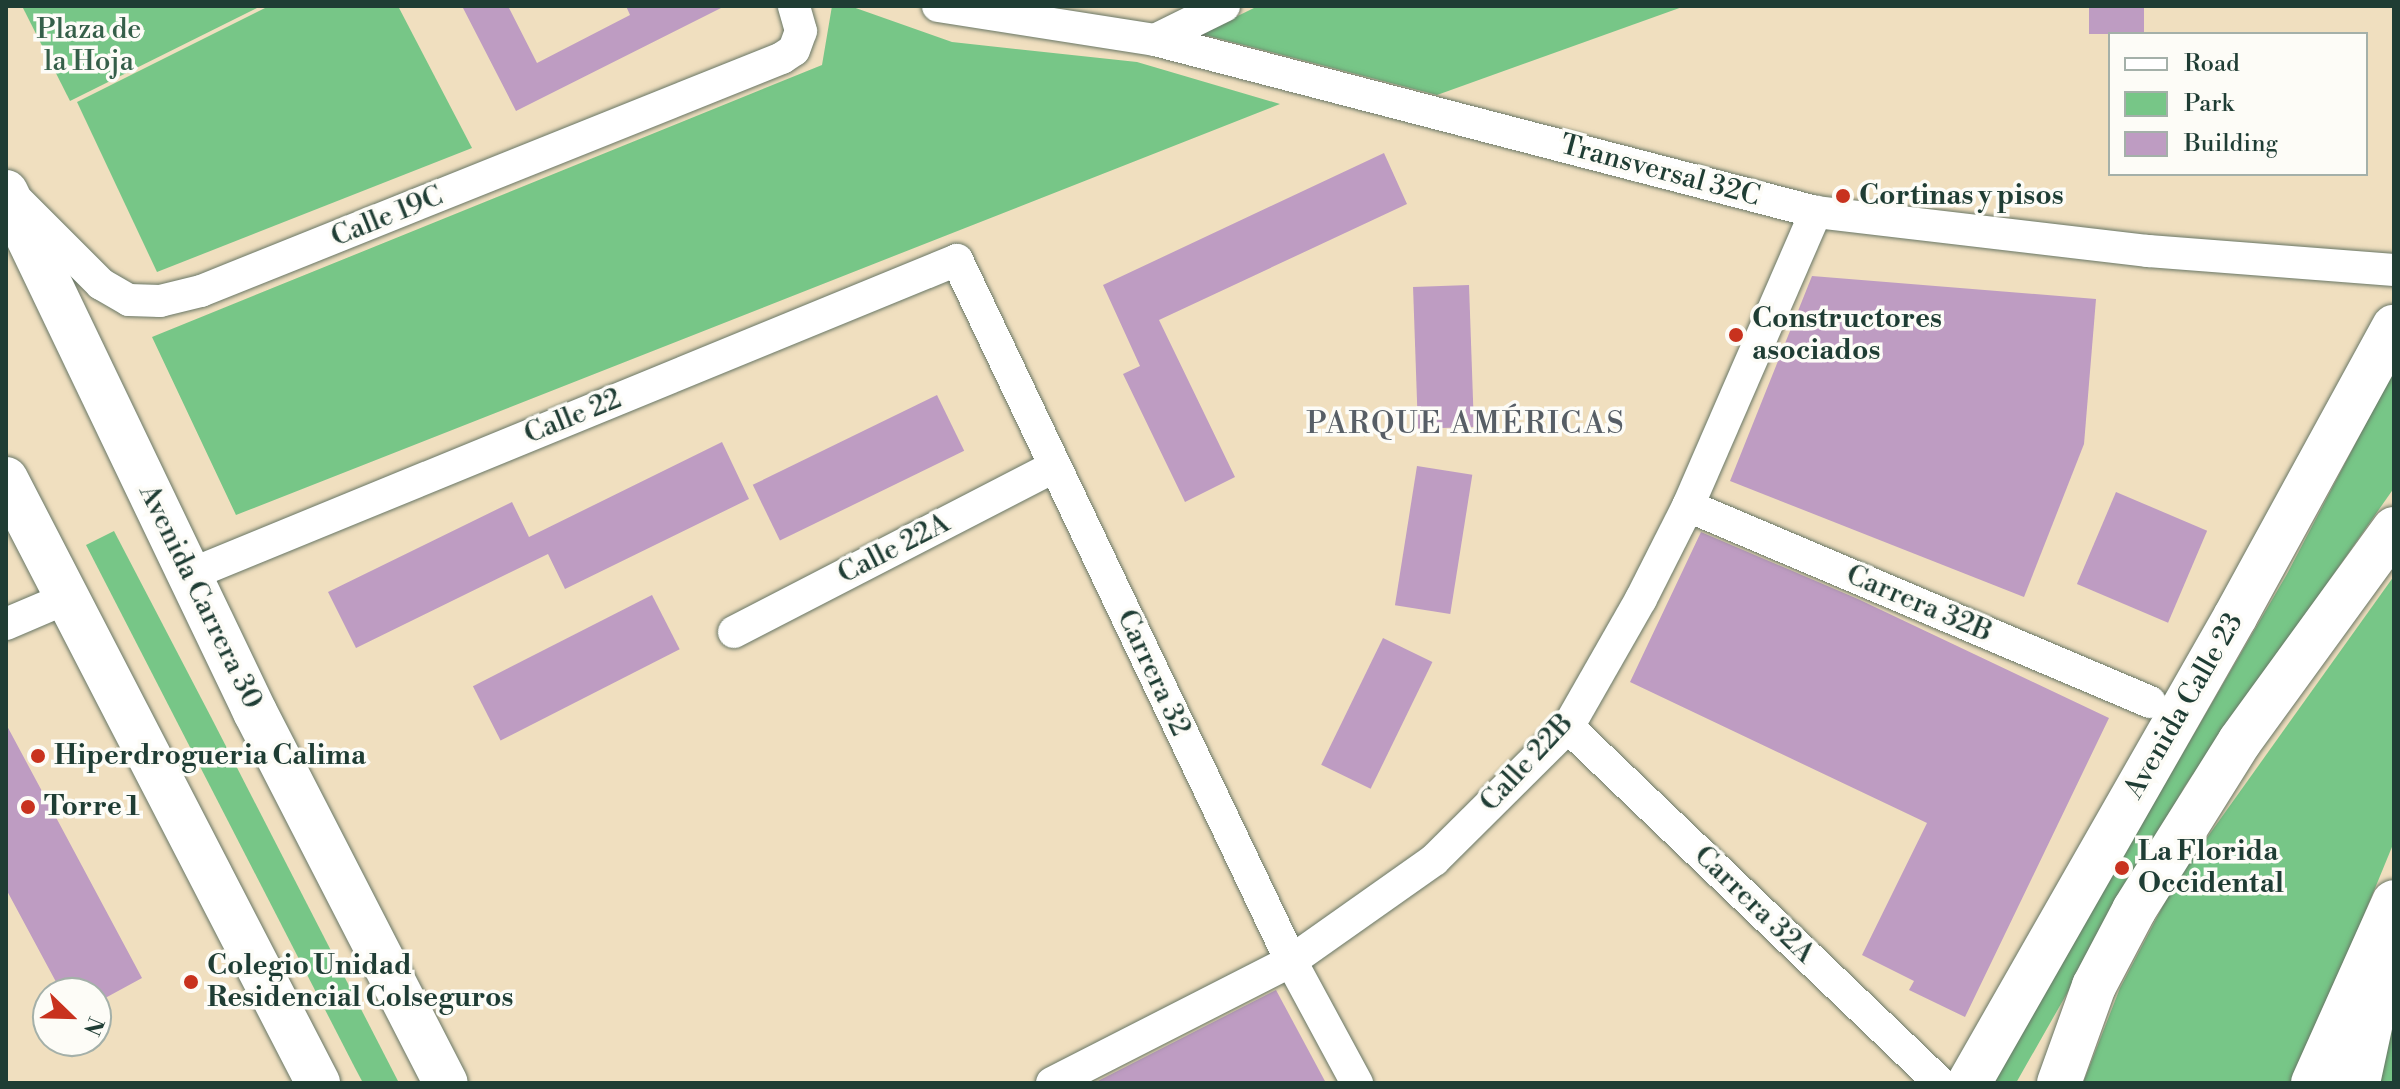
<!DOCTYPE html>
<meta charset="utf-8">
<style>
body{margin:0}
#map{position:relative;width:2400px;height:1089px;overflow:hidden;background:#f0dfbf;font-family:"Libre Bodoni",serif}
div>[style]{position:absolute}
.green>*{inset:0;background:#77c687}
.building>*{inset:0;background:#be9cc2;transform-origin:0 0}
.roads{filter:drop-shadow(0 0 2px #687665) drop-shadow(0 0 2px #687665)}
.minor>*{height:32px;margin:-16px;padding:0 16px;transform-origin:16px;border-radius:16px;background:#fff}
.highway>*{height:44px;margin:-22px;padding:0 22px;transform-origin:22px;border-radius:22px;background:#fff}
.dots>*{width:22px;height:22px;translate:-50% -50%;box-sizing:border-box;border:4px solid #fdfcf7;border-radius:50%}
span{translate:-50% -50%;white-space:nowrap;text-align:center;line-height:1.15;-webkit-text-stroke:7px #fdfcf7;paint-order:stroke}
.park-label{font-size:28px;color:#355f49}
.street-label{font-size:28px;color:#1f3d34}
.poi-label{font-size:28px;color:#1f3d34;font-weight:700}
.left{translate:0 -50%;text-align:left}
.neighbourhood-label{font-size:30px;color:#575e66;letter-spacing:2px}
.frame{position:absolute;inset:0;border:8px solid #1f3d34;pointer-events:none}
.legend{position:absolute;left:2108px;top:32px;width:260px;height:144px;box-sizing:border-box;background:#fdfcf7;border:2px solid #a4b0a9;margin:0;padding:10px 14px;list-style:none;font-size:24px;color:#1f3d34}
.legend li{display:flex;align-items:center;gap:16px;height:40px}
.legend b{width:40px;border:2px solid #a4b0a9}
.north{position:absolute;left:32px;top:977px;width:80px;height:80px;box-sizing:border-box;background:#fdfcf7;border:2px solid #a4b0a9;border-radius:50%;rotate:113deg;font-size:22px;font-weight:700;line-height:32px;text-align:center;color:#1f3d34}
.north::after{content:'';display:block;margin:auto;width:28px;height:36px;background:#c8321e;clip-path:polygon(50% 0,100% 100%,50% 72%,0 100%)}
</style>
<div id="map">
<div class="green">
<div style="clip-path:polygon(22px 6px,261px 6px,70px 101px)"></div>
<div style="clip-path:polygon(269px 6px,398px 6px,472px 148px,157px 272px,77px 102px)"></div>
<div style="clip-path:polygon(832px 6px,850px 6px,952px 42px,1137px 62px,1280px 104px,236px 515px,152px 337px,822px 65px)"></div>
<div style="clip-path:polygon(1258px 6px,1685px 6px,1437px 95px,1201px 34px)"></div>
<div style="clip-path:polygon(2394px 370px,2394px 488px,2185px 786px,2016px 1083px,1991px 1083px,2287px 574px)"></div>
<div style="clip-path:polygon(114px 531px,212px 719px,399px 1083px,363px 1083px,354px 1066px,86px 545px)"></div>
<div style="clip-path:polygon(2394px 576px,2394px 842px,2295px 1083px,2083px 1083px,2120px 988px,2176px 881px)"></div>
<div style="clip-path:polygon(2394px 996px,2394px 1083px,2377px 1083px)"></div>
</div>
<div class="building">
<div style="clip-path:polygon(462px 6px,508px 6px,537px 63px,630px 15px,626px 6px,725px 6px,516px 111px)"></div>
<div style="left:2089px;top:6px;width:55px;height:28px"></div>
<div style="clip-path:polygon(1384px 153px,1407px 204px,1159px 320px,1235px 477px,1185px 502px,1123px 374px,1140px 366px,1103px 285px)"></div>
<div style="clip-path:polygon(1812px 276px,2096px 299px,2084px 444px,2024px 597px,1730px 481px)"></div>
<div style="left:1469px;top:285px;width:142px;height:56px;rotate:88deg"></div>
<div style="left:937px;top:395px;width:62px;height:205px;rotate:64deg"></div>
<div style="clip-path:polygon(722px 442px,749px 499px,565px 589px,548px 554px,356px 648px,328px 592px,512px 502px,529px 537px)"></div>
<div style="left:1417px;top:466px;width:56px;height:141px;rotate:9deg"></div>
<div style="left:2116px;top:492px;width:99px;height:100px;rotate:23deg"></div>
<div style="clip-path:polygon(1701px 532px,1858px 599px,2109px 718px,1965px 1017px,1909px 990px,1914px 981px,1862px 955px,1927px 823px,1630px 682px)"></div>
<div style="left:652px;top:595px;width:61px;height:201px;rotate:63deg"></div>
<div style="left:1383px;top:638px;width:55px;height:141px;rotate:26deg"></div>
<div style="clip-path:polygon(6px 724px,142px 978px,96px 1003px,96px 993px,62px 993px,6px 889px)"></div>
<div style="clip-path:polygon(1276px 990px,1326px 1083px,1094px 1083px)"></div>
</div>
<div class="roads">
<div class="minor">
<div style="left:938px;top:6px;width:220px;rotate:8.9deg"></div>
<div style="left:1155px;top:40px;width:683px;rotate:14.59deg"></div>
<div style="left:1816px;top:212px;width:334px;rotate:6.7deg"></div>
<div style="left:2148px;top:251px;width:247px;rotate:4.4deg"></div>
<div style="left:1155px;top:40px;width:77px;rotate:-26.2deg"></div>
<div style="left:19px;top:202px;width:116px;rotate:45deg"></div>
<div style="left:101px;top:284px;width:32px;rotate:30deg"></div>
<div style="left:129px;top:300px;width:31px;rotate:2deg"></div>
<div style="left:160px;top:301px;width:42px;rotate:-13.7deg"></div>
<div style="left:201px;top:291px;width:626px;rotate:-21.85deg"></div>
<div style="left:782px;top:58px;width:14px;rotate:-34deg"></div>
<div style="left:794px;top:50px;width:20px;rotate:-70deg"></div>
<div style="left:801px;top:31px;width:26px;rotate:-106deg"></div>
<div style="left:1688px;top:506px;width:502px;rotate:22.99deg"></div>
<div style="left:189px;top:575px;width:830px;rotate:-22.3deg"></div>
<div style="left:957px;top:260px;width:777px;rotate:64.52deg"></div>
<div style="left:1291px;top:961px;width:139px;rotate:61.6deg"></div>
<div style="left:6px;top:624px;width:66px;rotate:-23.1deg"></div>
<div style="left:734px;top:632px;width:361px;rotate:-27.3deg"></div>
<div style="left:1568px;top:727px;width:515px;rotate:43.74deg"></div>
<div style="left:1052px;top:1083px;width:268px;rotate:-27deg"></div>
<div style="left:1291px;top:961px;width:175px;rotate:-35.2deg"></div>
<div style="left:1434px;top:860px;width:189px;rotate:-44.8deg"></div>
<div style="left:1568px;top:727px;width:147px;rotate:-60.3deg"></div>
<div style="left:1641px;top:599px;width:104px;rotate:-63.2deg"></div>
<div style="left:1688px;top:506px;width:321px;rotate:-66.5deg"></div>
</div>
<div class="highway">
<div style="left:6px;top:192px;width:577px;rotate:64.41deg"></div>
<div style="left:255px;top:712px;width:417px;rotate:62.8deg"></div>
<div style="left:6px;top:479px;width:680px;rotate:62.68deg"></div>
<div style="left:1969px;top:1083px;width:537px;rotate:-60.28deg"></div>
<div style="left:2235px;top:617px;width:331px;rotate:-61.3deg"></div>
<div style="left:2059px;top:1083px;width:103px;rotate:-70.2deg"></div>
<div style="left:2094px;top:986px;width:86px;rotate:-62.2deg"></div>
<div style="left:2134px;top:910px;width:199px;rotate:-57.9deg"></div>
<div style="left:2240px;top:741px;width:262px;rotate:-54deg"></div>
<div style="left:2313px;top:1083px;width:198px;rotate:-65.9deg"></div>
<div style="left:2358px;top:1083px;width:109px;rotate:-77.9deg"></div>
</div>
</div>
<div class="dots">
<div style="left:1843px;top:196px;background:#c8321e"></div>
<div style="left:1736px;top:335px;background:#c8321e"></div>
<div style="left:38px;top:756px;background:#c8321e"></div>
<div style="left:28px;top:807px;background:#c8321e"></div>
<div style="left:2122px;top:868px;background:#c8321e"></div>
<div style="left:191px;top:982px;background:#c8321e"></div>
</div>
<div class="park-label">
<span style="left:89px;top:46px">Plaza de<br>la Hoja</span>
</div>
<div class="street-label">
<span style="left:1660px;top:171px;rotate:15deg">Transversal 32C</span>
<span style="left:387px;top:217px;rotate:-22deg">Calle 19C</span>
<span style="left:573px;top:417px;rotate:-22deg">Calle 22</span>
<span style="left:894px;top:549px;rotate:-27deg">Calle 22A</span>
<span style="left:200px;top:597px;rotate:64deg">Avenida Carrera 30</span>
<span style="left:1919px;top:604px;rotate:23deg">Carrera 32B</span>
<span style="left:1153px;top:673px;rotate:65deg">Carrera 32</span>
<span style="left:2184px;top:706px;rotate:-60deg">Avenida Calle 23</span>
<span style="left:1527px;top:763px;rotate:-47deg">Calle 22B</span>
<span style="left:1754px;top:905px;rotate:44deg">Carrera 32A</span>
</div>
<div class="poi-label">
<span class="left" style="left:1859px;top:196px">Cortinas y pisos</span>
<span class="left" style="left:1752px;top:335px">Constructores<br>asociados</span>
<span class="left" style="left:54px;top:756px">Hiperdrogueria Calima</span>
<span class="left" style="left:44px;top:807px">Torre 1</span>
<span class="left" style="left:2138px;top:868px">La Florida<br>Occidental</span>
<span class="left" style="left:207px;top:982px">Colegio Unidad<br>Residencial Colseguros</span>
</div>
<div class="neighbourhood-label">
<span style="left:1466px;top:424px">PARQUE AMÉRICAS</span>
</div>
<div class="frame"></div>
<ul class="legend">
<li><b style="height:10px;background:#fff"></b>Road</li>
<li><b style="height:22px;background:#77c687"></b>Park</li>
<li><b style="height:22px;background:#be9cc2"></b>Building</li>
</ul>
<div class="north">N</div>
</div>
